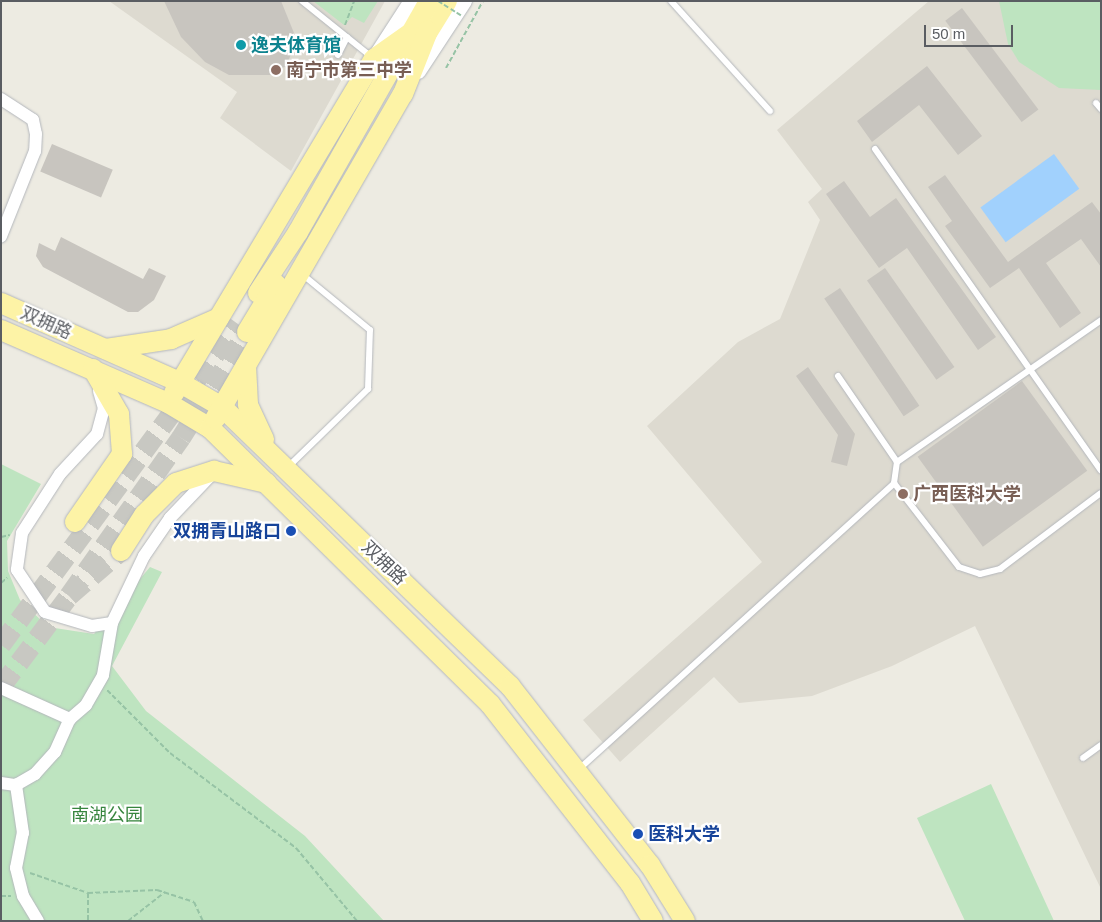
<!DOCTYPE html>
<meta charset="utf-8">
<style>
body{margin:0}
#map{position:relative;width:1102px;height:922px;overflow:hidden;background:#edebe2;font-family:Helvetica,"Noto Sans SC",sans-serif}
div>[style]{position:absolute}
.education>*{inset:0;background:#dddad0}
.green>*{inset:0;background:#bee4c0}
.water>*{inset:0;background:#a1d1fd;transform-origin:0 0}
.building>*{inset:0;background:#c8c5bf;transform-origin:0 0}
.primary-tunnel>*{height:20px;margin-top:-10px;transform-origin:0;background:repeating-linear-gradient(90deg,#c8c8c2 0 20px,transparent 0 30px)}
.path>*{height:2px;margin-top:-1px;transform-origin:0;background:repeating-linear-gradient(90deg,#96c3a5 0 5px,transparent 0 7.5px)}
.roads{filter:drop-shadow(0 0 1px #b4b7bc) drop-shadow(0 0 1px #b4b7bc)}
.service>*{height:6px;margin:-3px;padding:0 3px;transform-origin:3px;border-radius:3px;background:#fff}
.minor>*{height:12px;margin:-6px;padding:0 6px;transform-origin:6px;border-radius:6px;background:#fff}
.tertiary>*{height:16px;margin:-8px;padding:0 8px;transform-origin:8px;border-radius:8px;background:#fff}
.primary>*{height:20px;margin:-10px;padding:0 10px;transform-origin:10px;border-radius:10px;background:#fdf3a6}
.path-bridge>*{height:2px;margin-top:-1px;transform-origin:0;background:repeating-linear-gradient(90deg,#96c3a5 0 5px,transparent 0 7.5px)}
.dots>*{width:14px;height:14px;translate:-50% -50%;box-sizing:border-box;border:2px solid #fff;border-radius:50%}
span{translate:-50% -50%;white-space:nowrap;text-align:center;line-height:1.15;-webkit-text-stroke:4.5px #fff;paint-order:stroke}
.culture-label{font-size:18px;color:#0d838f;font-weight:700}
.left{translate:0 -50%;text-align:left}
.education-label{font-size:18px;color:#785e54;font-weight:700}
.street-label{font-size:18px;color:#5a5d62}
.transit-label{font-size:18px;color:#164399;font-weight:700}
.right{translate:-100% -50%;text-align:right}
.park-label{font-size:18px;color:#37853e}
.frame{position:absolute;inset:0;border:2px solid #5a5d62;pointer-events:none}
.scale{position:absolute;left:924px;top:25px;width:89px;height:22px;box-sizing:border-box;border:2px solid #5a5d62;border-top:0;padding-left:6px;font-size:15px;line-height:18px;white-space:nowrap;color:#5a5d62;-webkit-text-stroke:4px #fff;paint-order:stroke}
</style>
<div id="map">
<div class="education">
<div style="clip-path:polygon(109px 1px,385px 1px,291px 171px,220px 118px,237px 92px)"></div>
<div style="clip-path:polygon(929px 1px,1101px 1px,1101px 889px,975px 626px,892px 666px,812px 696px,739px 703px,714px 677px,620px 762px,583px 720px,762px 562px,647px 426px,738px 342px,780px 319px,820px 220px,808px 202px,822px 189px,777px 130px)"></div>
</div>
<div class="green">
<div style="clip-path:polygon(313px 1px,378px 1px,364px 23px,352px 17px,344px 25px)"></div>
<div style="clip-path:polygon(999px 1px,1101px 1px,1101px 90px,1059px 88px,1019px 62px,1008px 44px)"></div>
<div style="clip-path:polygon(1px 464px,41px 484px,7px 541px,8px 571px,20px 600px,48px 627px,94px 634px,150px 567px,162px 572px,112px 666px,146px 711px,305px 836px,384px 921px,1px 921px)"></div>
<div style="clip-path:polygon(991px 784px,1054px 921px,965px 921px,917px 818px)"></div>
</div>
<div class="water">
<div style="left:1054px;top:154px;width:43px;height:91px;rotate:54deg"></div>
</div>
<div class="building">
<div style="clip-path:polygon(164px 1px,281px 1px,294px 33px,292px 52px,286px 66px,270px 75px,229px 75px,205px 62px,181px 37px)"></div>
<div style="left:962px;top:8px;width:127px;height:21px;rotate:53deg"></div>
<div style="clip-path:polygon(927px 66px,982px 136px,958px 155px,919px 105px,872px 142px,857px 121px)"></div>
<div style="left:52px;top:144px;width:66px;height:30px;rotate:23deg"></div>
<div style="clip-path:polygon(945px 175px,1008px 262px,1092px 202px,1101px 214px,1101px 267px,1081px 239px,1046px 263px,1081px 313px,1060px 328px,1019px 268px,990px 288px,945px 226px,952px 221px,928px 187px)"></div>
<div style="clip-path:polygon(844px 181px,870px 217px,896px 198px,996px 337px,978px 350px,907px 248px,879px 268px,826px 194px)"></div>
<div style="clip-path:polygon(61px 237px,143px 279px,149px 268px,166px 276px,154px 300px,138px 312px,128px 312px,43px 267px,36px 256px,39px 243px,55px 251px)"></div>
<div style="left:885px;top:268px;width:121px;height:22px;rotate:55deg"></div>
<div style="left:840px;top:288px;width:142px;height:19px;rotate:56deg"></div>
<div style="clip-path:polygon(808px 367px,855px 434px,847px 466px,831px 462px,838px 435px,796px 376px)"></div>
<div style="left:1022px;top:381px;width:111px;height:129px;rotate:54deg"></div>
</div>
<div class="primary-tunnel">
<div style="left:69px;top:596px;width:194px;rotate:-54.7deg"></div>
<div style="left:181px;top:438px;width:125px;rotate:-58.1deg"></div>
<div style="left:1px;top:645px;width:399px;rotate:-53.6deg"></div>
<div style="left:1px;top:687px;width:114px;rotate:-53.2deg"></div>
<div style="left:69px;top:596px;width:69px;rotate:-40.9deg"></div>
</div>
<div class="path">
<div style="left:345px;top:25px;width:26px;rotate:-69deg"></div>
<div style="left:446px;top:68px;width:77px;rotate:-61.1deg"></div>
<div style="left:1px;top:537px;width:9px;rotate:-13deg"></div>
<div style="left:1px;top:583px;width:8px;rotate:-40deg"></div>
<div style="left:107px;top:690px;width:89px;rotate:45deg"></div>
<div style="left:170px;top:753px;width:158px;rotate:37deg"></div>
<div style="left:296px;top:848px;width:95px;rotate:50.1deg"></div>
<div style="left:30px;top:873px;width:61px;rotate:19deg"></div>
<div style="left:88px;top:893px;width:28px;rotate:90deg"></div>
<div style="left:88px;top:893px;width:69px;rotate:-2.5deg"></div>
<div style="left:157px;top:890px;width:39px;rotate:18deg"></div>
<div style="left:194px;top:902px;width:21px;rotate:65deg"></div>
<div style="left:1px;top:896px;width:10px"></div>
<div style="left:128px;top:921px;width:47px;rotate:-38.1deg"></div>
</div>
<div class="roads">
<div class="service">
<div style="left:302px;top:1px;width:91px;rotate:38.8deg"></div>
<div style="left:671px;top:1px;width:148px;rotate:48deg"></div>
<div style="left:338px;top:55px;width:20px;rotate:-63deg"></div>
<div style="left:1096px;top:103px;width:8px;rotate:50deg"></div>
<div style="left:875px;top:149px;width:393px;rotate:54.9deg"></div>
<div style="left:838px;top:376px;width:104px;rotate:55.5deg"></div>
<div style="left:288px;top:467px;width:112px;rotate:-44.3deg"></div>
<div style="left:368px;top:389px;width:59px;rotate:-88.1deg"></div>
<div style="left:370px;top:330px;width:87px;rotate:-140.6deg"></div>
<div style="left:894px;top:483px;width:106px;rotate:52.3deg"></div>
<div style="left:959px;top:567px;width:22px;rotate:18deg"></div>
<div style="left:980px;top:574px;width:21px;rotate:-14deg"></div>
<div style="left:1000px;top:569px;width:126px;rotate:-37deg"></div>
<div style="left:1083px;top:758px;width:22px;rotate:-36deg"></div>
<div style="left:578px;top:770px;width:427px;rotate:-42.2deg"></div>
<div style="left:894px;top:483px;width:21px;rotate:-82deg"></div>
<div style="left:897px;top:462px;width:249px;rotate:-34.8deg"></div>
</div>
<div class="minor">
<div style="left:1px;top:99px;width:38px;rotate:33deg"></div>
<div style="left:33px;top:120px;width:14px;rotate:78deg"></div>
<div style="left:36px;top:134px;width:17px;rotate:93deg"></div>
<div style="left:35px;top:151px;width:92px;rotate:111.8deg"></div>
<div style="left:99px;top:391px;width:18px;rotate:74deg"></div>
<div style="left:104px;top:408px;width:27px;rotate:105deg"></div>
<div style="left:97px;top:434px;width:54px;rotate:132.8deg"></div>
<div style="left:60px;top:474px;width:70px;rotate:122.8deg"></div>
<div style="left:22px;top:533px;width:37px;rotate:98deg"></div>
<div style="left:17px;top:570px;width:50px;rotate:56.3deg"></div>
<div style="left:45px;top:612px;width:49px;rotate:16.6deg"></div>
<div style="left:92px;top:626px;width:20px;rotate:-9deg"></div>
<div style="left:112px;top:623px;width:74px;rotate:-64.5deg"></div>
<div style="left:144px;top:556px;width:46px;rotate:-55.6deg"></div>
<div style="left:170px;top:518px;width:61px;rotate:-46.3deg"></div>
<div style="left:1px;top:688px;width:76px;rotate:24.2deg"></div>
<div style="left:1px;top:783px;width:15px;rotate:8deg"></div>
<div style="left:38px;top:921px;width:29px;rotate:-121deg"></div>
<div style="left:23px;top:896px;width:29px;rotate:-104deg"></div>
<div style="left:16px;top:868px;width:36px;rotate:-79deg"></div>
<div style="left:23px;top:833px;width:49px;rotate:-98.3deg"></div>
<div style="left:16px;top:785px;width:22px;rotate:-30deg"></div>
<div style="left:35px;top:774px;width:30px;rotate:-48deg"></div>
<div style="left:55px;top:752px;width:36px;rotate:-66deg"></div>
<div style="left:70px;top:719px;width:21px;rotate:-41deg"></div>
<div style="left:86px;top:705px;width:34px;rotate:-60deg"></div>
<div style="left:103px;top:675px;width:53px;rotate:-80.2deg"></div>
</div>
<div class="tertiary">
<div style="left:379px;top:52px;width:61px;rotate:-57.1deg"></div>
<div style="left:418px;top:71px;width:84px;rotate:-56.7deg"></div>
</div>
<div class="primary">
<div style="left:421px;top:43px;width:49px;rotate:-58.2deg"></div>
<div style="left:258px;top:293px;width:73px;rotate:-56.7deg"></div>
<div style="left:298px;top:232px;width:266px;rotate:-60.4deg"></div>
<div style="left:1px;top:303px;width:195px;rotate:23.9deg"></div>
<div style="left:179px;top:382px;width:50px;rotate:30.2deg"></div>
<div style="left:222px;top:407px;width:401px;rotate:44.1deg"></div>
<div style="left:510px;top:686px;width:227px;rotate:52deg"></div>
<div style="left:650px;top:865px;width:66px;rotate:58deg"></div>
<div style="left:1px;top:330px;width:182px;rotate:23.6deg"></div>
<div style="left:168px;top:403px;width:49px;rotate:30.8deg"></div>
<div style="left:210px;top:428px;width:393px;rotate:44.6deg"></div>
<div style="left:490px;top:704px;width:227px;rotate:52deg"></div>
<div style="left:630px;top:883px;width:44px;rotate:58.8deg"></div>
<div style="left:247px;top:332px;width:56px;rotate:-58.9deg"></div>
<div style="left:106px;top:349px;width:66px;rotate:-8.7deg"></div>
<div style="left:171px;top:339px;width:52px;rotate:-23.6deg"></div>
<div style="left:246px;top:366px;width:39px;rotate:87deg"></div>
<div style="left:248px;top:405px;width:38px;rotate:65deg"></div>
<div style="left:174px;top:393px;width:389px;rotate:-59.1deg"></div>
<div style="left:374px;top:59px;width:43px;rotate:-35.5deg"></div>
<div style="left:215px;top:419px;width:375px;rotate:-60deg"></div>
<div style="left:403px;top:94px;width:68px;rotate:-68.4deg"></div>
<div style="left:75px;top:522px;width:83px;rotate:-55.3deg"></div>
<div style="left:122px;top:454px;width:40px;rotate:-94.3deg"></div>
<div style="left:119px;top:414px;width:52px;rotate:-120deg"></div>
<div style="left:121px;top:551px;width:43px;rotate:-57.4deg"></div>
<div style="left:144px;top:515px;width:45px;rotate:-45deg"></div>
<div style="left:176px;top:483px;width:40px;rotate:-18deg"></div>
<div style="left:214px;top:471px;width:54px;rotate:12.8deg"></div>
</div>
</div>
<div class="path-bridge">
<div style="left:438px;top:1px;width:28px;rotate:32deg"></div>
</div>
<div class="dots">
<div style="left:241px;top:45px;background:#0f9aa8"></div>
<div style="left:276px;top:70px;background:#8d6e63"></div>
<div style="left:903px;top:494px;background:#8d6e63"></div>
<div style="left:291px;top:531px;background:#1a4fb4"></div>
<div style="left:638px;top:834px;background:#1a4fb4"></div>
</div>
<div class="culture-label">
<span class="left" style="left:251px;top:45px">逸夫体育馆</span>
</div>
<div class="education-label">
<span class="left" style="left:286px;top:70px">南宁市第三中学</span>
<span class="left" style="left:913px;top:494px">广西医科大学</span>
</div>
<div class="street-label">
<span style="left:46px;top:323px;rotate:24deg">双拥路</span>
<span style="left:384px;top:563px;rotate:44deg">双拥路</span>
</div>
<div class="transit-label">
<span class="right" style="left:281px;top:531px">双拥青山路口</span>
<span class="left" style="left:648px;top:834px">医科大学</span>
</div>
<div class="park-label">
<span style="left:107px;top:815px">南湖公园</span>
</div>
<div class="frame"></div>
<div class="scale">50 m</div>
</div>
